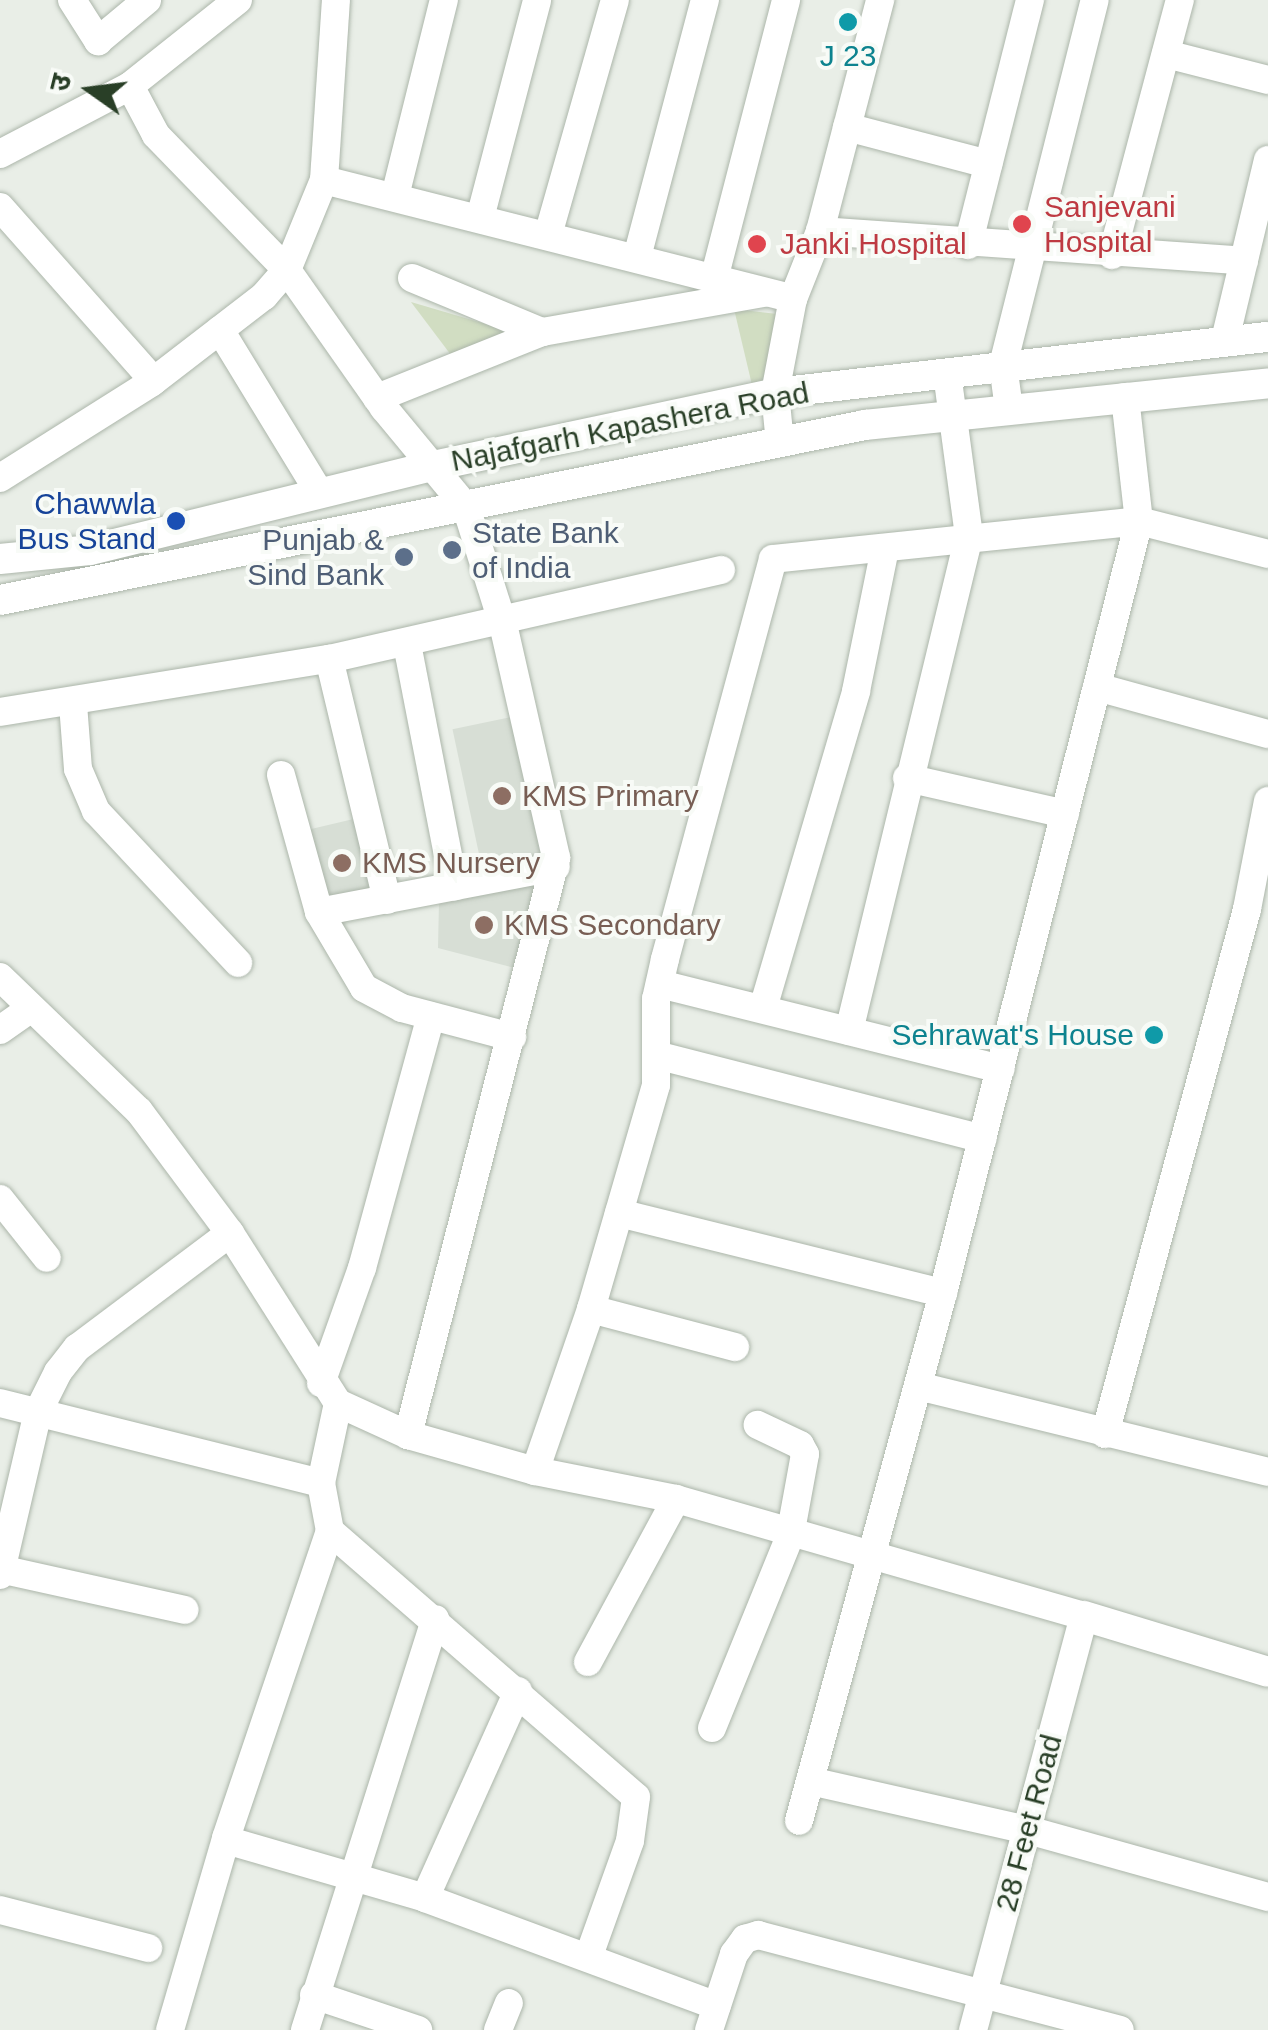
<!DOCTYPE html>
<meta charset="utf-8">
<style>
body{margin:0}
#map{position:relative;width:1268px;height:2030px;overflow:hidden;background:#e9eee7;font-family:Helvetica,"Noto Sans Devanagari",sans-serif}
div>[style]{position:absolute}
.built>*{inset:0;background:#d7ded5;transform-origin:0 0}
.green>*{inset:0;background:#d1ddc2}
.roads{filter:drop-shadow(0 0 2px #acb6aa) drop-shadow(0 0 2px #acb6aa)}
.minor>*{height:28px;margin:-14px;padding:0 14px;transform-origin:14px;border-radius:14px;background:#fff}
.tertiary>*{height:30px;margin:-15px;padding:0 15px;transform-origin:15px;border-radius:15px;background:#fff}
.secondary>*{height:30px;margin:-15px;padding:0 15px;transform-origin:15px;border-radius:15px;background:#fff}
.dots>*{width:28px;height:28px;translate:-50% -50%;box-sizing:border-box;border:5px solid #f8fbf7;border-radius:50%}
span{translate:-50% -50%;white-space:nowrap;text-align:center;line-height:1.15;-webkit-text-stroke:8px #f8fbf7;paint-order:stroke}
.culture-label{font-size:30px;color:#0d838f}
.right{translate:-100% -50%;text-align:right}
.health-label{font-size:30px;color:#be3a42}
.left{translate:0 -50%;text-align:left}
.street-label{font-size:30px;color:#293f27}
.transit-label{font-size:30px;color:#164399}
.service-label{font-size:30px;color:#4e5e75}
.education-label{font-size:30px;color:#785e54}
.north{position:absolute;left:40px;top:40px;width:100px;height:100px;-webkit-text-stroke:8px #f8fbf7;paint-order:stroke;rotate:284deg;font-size:28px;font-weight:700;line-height:40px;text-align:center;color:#293f27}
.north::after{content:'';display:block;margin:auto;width:35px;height:45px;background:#293f27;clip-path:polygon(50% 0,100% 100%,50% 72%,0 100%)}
</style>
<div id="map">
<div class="built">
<div style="left:520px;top:715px;width:150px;height:69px;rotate:78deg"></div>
<div style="clip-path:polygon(362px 817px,380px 897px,316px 907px,307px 830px)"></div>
<div style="clip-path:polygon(545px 871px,519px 969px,438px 948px,439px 901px)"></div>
</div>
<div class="green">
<div style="clip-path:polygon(411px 302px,526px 336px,454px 359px)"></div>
<div style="clip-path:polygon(734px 309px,786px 315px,777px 378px,752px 385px)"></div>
</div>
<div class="roads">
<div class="minor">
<div style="left:72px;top:0;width:49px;rotate:57.6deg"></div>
<div style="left:98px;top:41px;width:64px;rotate:-39.9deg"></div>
<div style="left:238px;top:0;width:138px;rotate:141.5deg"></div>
<div style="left:130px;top:86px;width:55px;rotate:62deg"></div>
<div style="left:156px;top:135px;width:188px;rotate:45.9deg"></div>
<div style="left:287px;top:270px;width:169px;rotate:54.9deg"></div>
<div style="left:384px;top:408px;width:129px;rotate:50.4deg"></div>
<div style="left:466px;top:507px;width:123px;rotate:72.5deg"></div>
<div style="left:503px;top:624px;width:240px;rotate:77.2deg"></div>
<div style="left:556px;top:858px;width:596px;rotate:104.39deg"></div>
<div style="left:1166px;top:54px;width:105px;rotate:14.3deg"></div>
<div style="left:847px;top:127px;width:146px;rotate:14.7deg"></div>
<div style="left:0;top:154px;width:147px;rotate:-27.6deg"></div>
<div style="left:324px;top:180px;width:484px;rotate:14.2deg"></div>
<div style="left:395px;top:196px;width:202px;rotate:-76deg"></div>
<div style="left:0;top:207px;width:232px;rotate:48.5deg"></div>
<div style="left:480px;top:218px;width:225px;rotate:-75.3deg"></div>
<div style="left:820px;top:231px;width:425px;rotate:4deg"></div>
<div style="left:548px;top:235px;width:244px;rotate:-74.1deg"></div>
<div style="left:968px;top:245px;width:253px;rotate:-75.8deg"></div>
<div style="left:1112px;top:255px;width:264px;rotate:-75.1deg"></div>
<div style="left:637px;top:257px;width:266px;rotate:-75.2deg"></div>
<div style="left:715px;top:275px;width:284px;rotate:-75.5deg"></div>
<div style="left:412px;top:278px;width:141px;rotate:22.6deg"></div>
<div style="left:220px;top:330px;width:192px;rotate:58.6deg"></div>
<div style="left:1225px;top:340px;width:185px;rotate:-76.6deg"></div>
<div style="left:1125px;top:397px;width:125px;rotate:83.6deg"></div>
<div style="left:1139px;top:521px;width:133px;rotate:14.3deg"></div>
<div style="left:377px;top:398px;width:178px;rotate:-21.8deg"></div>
<div style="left:542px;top:332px;width:225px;rotate:-10deg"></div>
<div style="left:1009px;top:409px;width:44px;rotate:-97.8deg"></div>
<div style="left:1003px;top:365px;width:376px;rotate:-75.9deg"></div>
<div style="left:780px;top:443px;width:50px;rotate:-95.7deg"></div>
<div style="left:775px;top:393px;width:96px;rotate:-79.2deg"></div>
<div style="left:793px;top:299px;width:73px;rotate:-68.3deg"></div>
<div style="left:820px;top:231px;width:239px;rotate:-75.4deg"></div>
<div style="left:0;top:478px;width:178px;rotate:-32.2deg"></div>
<div style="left:151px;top:383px;width:143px;rotate:-37.6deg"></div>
<div style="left:264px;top:296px;width:35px;rotate:-49deg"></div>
<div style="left:287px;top:270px;width:97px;rotate:-67.7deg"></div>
<div style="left:324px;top:180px;width:180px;rotate:-86.2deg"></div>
<div style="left:407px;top:644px;width:247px;rotate:79deg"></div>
<div style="left:1097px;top:687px;width:177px;rotate:15.4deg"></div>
<div style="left:73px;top:704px;width:65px;rotate:85.6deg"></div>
<div style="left:78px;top:769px;width:46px;rotate:66.8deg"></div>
<div style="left:96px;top:811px;width:208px;rotate:46.9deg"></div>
<div style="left:0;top:712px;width:333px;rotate:-9.2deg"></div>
<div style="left:281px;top:775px;width:142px;rotate:74.5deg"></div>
<div style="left:319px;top:912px;width:88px;rotate:59.4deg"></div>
<div style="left:364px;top:988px;width:43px;rotate:27.8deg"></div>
<div style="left:402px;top:1008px;width:114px;rotate:14.8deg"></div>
<div style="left:907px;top:778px;width:162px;rotate:12.8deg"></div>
<div style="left:387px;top:900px;width:248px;rotate:-103.5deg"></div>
<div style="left:329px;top:659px;width:402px;rotate:-12.8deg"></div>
<div style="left:319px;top:912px;width:241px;rotate:-10.8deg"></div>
<div style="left:0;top:977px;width:193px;rotate:44deg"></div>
<div style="left:139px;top:1111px;width:152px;rotate:53.3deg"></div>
<div style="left:230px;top:1233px;width:201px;rotate:57.6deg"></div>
<div style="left:338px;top:1403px;width:77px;rotate:24.6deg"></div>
<div style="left:408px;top:1435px;width:132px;rotate:15.8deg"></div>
<div style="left:535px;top:1471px;width:144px;rotate:11.2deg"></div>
<div style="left:676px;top:1499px;width:424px;rotate:16deg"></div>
<div style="left:1084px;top:1616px;width:429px;rotate:105deg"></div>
<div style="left:660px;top:984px;width:351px;rotate:14deg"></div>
<div style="left:763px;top:1008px;width:330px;rotate:-73.6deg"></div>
<div style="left:856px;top:691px;width:146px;rotate:-78.5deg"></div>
<div style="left:0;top:1030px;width:37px;rotate:-35deg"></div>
<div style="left:849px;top:1031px;width:509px;rotate:-76.37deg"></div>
<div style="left:969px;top:536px;width:164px;rotate:-97.7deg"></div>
<div style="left:660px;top:1056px;width:333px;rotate:14.4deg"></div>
<div style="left:0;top:1199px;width:75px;rotate:51.5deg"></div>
<div style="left:619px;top:1213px;width:334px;rotate:13.9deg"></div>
<div style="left:591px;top:1309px;width:149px;rotate:14.8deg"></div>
<div style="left:321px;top:1383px;width:122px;rotate:-70.4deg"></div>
<div style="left:362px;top:1268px;width:261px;rotate:-74.7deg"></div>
<div style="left:918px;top:1386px;width:360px;rotate:13.8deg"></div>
<div style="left:0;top:1403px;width:331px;rotate:14deg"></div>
<div style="left:338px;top:1403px;width:82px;rotate:102deg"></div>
<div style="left:321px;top:1483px;width:49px;rotate:79.4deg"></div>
<div style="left:330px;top:1531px;width:405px;rotate:41deg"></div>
<div style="left:636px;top:1797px;width:44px;rotate:97.8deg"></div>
<div style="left:630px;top:1841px;width:124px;rotate:109.7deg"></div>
<div style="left:1105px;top:1434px;width:544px;rotate:-74.86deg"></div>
<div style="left:1247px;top:909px;width:110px;rotate:-79deg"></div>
<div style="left:535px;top:1471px;width:171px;rotate:-70.9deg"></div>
<div style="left:591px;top:1309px;width:233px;rotate:-73.8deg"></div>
<div style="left:656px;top:1085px;width:86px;rotate:-90deg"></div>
<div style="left:656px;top:999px;width:41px;rotate:-77.3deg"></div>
<div style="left:665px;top:959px;width:414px;rotate:-74.9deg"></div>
<div style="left:773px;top:559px;width:368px;rotate:-5.9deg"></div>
<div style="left:1139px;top:521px;width:796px;rotate:104.25deg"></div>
<div style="left:943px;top:1293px;width:547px;rotate:105.26deg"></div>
<div style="left:0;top:1569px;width:189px;rotate:12.5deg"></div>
<div style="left:0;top:1575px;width:167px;rotate:-76.9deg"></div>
<div style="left:38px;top:1412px;width:45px;rotate:-63.4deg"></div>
<div style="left:58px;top:1372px;width:31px;rotate:-52deg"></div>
<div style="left:77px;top:1348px;width:191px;rotate:-36.9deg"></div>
<div style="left:588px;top:1662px;width:185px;rotate:-61.6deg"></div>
<div style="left:712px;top:1728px;width:207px;rotate:-67.9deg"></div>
<div style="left:790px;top:1536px;width:83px;rotate:-79.6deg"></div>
<div style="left:805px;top:1454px;width:10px;rotate:-119deg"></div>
<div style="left:800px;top:1445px;width:47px;rotate:-154.5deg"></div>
<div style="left:810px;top:1781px;width:223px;rotate:12.7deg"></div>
<div style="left:1028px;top:1830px;width:249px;rotate:15.6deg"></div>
<div style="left:226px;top:1840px;width:207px;rotate:16.2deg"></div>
<div style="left:425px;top:1898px;width:311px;rotate:20.3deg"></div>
<div style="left:425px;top:1898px;width:227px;rotate:-65.8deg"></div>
<div style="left:0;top:1910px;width:153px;rotate:14.4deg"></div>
<div style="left:314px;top:1995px;width:110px;rotate:18.6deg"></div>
<div style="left:170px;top:2030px;width:200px;rotate:-73.7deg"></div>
<div style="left:226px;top:1838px;width:324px;rotate:-71.3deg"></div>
<div style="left:305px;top:2030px;width:431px;rotate:-72.4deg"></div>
<div style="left:498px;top:2030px;width:29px;rotate:-68deg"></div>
<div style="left:709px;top:2030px;width:80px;rotate:-71.8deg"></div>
<div style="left:734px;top:1954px;width:19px;rotate:-54deg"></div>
<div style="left:745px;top:1939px;width:14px;rotate:-17deg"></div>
<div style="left:758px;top:1935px;width:374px;rotate:14.7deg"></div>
</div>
<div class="tertiary">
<div style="left:1084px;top:1616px;width:192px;rotate:16.9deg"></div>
</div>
<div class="secondary">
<div style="left:0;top:559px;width:90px;rotate:-5.7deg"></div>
<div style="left:90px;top:550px;width:353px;rotate:-13.8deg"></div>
<div style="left:433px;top:466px;width:350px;rotate:-12deg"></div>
<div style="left:775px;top:393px;width:496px;rotate:-6.5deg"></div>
<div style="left:0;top:600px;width:883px;rotate:-11.44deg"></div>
<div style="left:865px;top:425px;width:405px;rotate:-5.9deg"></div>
</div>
</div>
<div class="dots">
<div style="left:848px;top:22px;background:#0f9aa8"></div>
<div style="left:1022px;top:224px;background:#e0444e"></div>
<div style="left:757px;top:244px;background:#e0444e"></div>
<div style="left:176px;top:521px;background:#1a4fb4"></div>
<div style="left:452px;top:550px;background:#5c6f8a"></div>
<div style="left:404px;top:557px;background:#5c6f8a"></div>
<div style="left:502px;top:796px;background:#8d6e63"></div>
<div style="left:342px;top:863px;background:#8d6e63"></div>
<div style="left:484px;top:925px;background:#8d6e63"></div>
<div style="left:1154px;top:1035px;background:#0f9aa8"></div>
</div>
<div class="culture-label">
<span style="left:848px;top:56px">J 23</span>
<span class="right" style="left:1134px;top:1035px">Sehrawat's House</span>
</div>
<div class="health-label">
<span class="left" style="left:1044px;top:224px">Sanjevani<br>Hospital</span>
<span class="left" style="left:780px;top:244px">Janki Hospital</span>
</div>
<div class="street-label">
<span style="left:630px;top:427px;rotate:-11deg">Najafgarh Kapashera Road</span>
<span style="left:1029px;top:1823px;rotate:-75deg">28 Feet Road</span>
</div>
<div class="transit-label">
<span class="right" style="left:156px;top:521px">Chawwla<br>Bus Stand</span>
</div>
<div class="service-label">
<span class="left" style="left:472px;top:550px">State Bank<br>of India</span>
<span class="right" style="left:384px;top:557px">Punjab &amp;<br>Sind Bank</span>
</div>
<div class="education-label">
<span class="left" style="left:522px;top:796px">KMS Primary</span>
<span class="left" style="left:362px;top:863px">KMS Nursery</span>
<span class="left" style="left:504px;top:925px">KMS Secondary</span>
</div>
<div class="north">उ</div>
</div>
